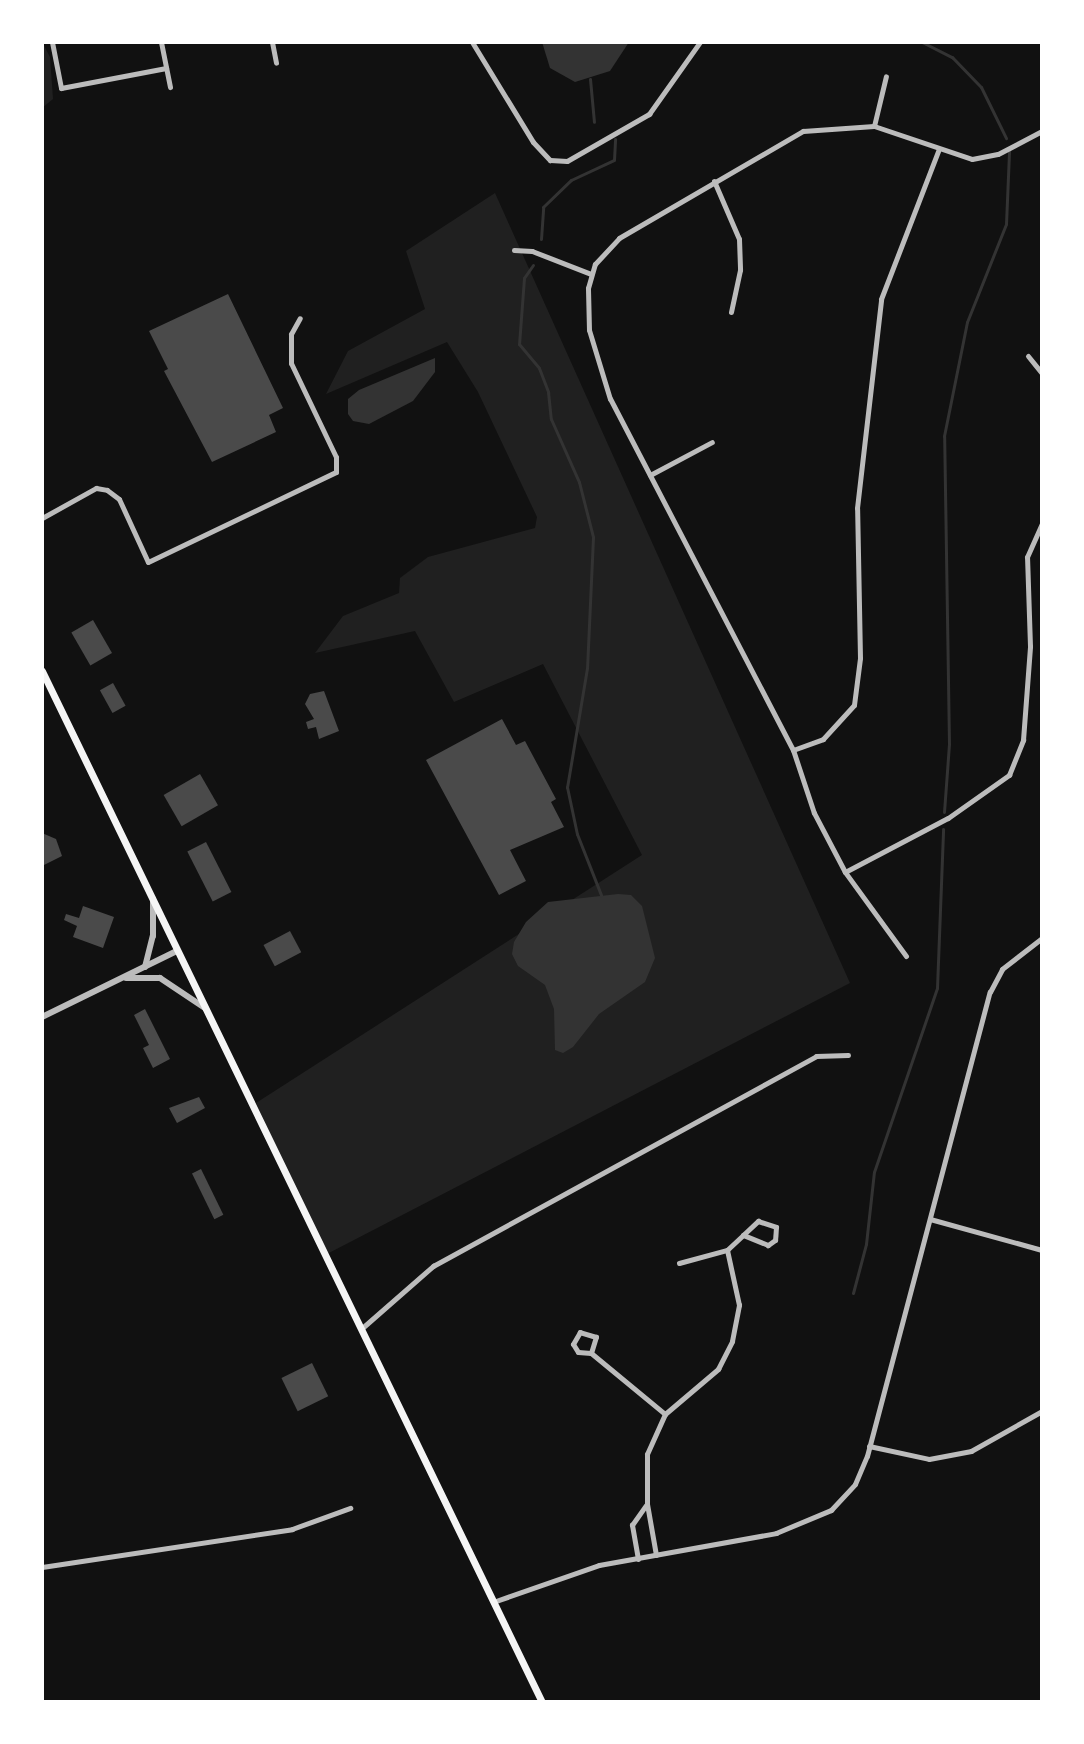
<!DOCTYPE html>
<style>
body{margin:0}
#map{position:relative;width:1084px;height:1744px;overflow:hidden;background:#111;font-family:"Archivo Narrow",sans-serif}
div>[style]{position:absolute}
.green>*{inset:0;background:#202020}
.water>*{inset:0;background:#333}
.stream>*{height:3px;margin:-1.5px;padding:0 1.5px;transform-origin:1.5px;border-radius:1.5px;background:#333}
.building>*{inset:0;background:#4a4a4a;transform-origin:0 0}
.minor>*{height:5px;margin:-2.5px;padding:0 2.5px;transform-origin:2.5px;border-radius:2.5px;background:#bcbcbc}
.tertiary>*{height:6px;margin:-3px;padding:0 3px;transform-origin:3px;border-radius:3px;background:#bcbcbc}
.primary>*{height:7px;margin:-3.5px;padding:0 3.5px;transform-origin:3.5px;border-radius:3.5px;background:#f5f5f5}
span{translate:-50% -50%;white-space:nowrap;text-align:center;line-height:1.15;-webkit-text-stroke:8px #fff;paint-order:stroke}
.frame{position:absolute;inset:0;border:44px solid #fff;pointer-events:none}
</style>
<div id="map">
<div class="green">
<div style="clip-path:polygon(42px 42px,50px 57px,53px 99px,42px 108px)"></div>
<div style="clip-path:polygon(495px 193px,850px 983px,325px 1255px,256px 1103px,642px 855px,543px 664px,454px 702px,415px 631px,315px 653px,343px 616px,399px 593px,400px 578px,428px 557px,535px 528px,537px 517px,478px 392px,447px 342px,326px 394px,348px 351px,425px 309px,406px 251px)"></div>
</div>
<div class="water">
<div style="clip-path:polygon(542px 42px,629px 42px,610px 71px,575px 82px,550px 68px)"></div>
<div style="clip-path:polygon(435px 358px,435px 372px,413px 401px,369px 424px,353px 421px,348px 414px,348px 399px,359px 390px)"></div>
<div style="clip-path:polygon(618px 894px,631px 895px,642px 906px,655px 958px,645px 982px,599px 1014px,573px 1047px,563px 1053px,555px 1050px,554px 1009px,545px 985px,518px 966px,512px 954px,514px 942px,526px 922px,548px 902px)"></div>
</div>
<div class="stream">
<div style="left:922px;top:42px;width:34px;rotate:27deg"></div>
<div style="left:952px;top:57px;width:42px;rotate:46deg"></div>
<div style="left:981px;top:87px;width:57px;rotate:63.9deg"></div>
<div style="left:590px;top:79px;width:43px;rotate:84.7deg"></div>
<div style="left:541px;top:239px;width:32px;rotate:-86deg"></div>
<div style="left:543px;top:207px;width:39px;rotate:-44deg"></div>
<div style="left:571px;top:180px;width:47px;rotate:-24.9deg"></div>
<div style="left:614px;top:160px;width:21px;rotate:-87deg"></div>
<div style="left:533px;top:265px;width:16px;rotate:125deg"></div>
<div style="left:524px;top:278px;width:66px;rotate:94.3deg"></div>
<div style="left:519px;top:344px;width:31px;rotate:50deg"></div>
<div style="left:539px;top:368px;width:26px;rotate:69deg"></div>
<div style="left:548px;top:392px;width:27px;rotate:84deg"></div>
<div style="left:551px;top:419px;width:69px;rotate:66deg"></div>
<div style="left:579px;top:482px;width:57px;rotate:75.7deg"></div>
<div style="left:593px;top:537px;width:131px;rotate:92.6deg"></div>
<div style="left:587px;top:668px;width:121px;rotate:99.5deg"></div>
<div style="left:567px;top:787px;width:48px;rotate:78deg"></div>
<div style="left:577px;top:834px;width:66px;rotate:68.5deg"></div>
<div style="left:944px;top:812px;width:68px;rotate:-85.8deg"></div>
<div style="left:949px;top:744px;width:308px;rotate:-90.9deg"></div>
<div style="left:944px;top:436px;width:116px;rotate:-78.6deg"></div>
<div style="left:967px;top:322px;width:105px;rotate:-68.3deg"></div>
<div style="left:1006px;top:224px;width:73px;rotate:-87.6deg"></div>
<div style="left:853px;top:1293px;width:51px;rotate:-75.1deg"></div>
<div style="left:866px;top:1244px;width:72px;rotate:-83.7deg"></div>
<div style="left:874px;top:1172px;width:194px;rotate:-71.1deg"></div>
<div style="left:937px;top:988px;width:159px;rotate:-87.8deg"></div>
</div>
<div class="building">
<div style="clip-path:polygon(228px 294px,283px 408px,269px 415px,276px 432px,212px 462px,164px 371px,168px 369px,149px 331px)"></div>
<div style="left:93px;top:620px;width:38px;height:25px;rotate:60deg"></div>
<div style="left:113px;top:683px;width:26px;height:15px;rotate:61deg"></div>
<div style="clip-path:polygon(324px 691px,339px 731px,319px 739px,316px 727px,308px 729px,306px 722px,314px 719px,305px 704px,310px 694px)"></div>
<div style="clip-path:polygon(502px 719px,516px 745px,525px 741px,556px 799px,551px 802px,564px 827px,510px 850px,526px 881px,499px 895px,426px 760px)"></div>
<div style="left:200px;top:774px;width:36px;height:42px;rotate:60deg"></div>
<div style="clip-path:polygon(42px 833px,56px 839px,62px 856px,42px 866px)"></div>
<div style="left:206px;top:842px;width:56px;height:21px;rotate:63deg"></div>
<div style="clip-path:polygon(83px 906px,114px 917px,103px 948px,73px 937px,77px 926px,64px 920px,66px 914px,79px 918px)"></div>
<div style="left:290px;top:931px;width:24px;height:30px;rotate:62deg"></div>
<div style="clip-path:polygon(145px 1009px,170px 1059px,153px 1068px,143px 1048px,149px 1045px,134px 1015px)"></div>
<div style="clip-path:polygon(199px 1097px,205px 1108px,177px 1123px,169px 1108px)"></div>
<div style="left:201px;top:1169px;width:51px;height:10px;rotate:64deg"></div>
<div style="left:312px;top:1363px;width:37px;height:34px;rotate:64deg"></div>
</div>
<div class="minor">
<div style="left:52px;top:42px;width:47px;rotate:78.9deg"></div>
<div style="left:61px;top:88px;width:107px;rotate:-10.8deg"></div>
<div style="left:161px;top:42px;width:46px;rotate:78.7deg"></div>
<div style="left:272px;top:42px;width:21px;rotate:79deg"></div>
<div style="left:472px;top:42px;width:117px;rotate:58.6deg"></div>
<div style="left:533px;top:142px;width:25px;rotate:47deg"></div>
<div style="left:550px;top:160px;width:17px;rotate:3deg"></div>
<div style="left:567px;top:161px;width:95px;rotate:-29.8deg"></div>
<div style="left:649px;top:114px;width:88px;rotate:-54.7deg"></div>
<div style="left:874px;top:126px;width:51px;rotate:-76.5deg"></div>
<div style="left:714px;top:181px;width:63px;rotate:66.7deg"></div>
<div style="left:739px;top:239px;width:31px;rotate:88deg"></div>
<div style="left:740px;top:270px;width:43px;rotate:102.1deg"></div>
<div style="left:514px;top:250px;width:18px;rotate:3deg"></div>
<div style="left:532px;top:251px;width:63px;rotate:21.3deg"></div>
<div style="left:1028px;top:356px;width:22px;rotate:51deg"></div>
<div style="left:650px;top:475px;width:70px;rotate:-28deg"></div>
<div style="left:42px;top:518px;width:62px;rotate:-29.1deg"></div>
<div style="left:96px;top:488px;width:11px;rotate:10deg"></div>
<div style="left:107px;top:490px;width:15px;rotate:37deg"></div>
<div style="left:119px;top:499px;width:69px;rotate:65.3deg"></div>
<div style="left:148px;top:562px;width:208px;rotate:-25.6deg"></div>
<div style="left:336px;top:472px;width:15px;rotate:-90deg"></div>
<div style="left:336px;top:457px;width:104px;rotate:-115.6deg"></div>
<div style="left:291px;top:363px;width:29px;rotate:-90deg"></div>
<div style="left:291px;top:334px;width:18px;rotate:-61deg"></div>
<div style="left:793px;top:750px;width:32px;rotate:-20deg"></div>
<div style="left:823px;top:739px;width:46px;rotate:-47.6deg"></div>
<div style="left:854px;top:705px;width:47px;rotate:-82.7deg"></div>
<div style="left:860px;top:658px;width:150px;rotate:-91.1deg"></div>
<div style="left:857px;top:508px;width:210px;rotate:-83.4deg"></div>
<div style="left:881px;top:299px;width:159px;rotate:-68.9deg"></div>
<div style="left:845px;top:872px;width:116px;rotate:-27.7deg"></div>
<div style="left:948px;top:818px;width:75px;rotate:-35.2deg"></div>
<div style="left:1009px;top:775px;width:38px;rotate:-68deg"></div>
<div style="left:1023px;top:740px;width:94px;rotate:-85.7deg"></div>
<div style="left:1030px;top:646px;width:89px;rotate:-91.9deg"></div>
<div style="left:1027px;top:557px;width:37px;rotate:-66deg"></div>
<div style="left:906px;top:956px;width:104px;rotate:-126deg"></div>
<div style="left:845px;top:872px;width:67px;rotate:-117.7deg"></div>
<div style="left:814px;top:813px;width:66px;rotate:-108.4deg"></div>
<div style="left:793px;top:750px;width:396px;rotate:-117.5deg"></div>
<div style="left:610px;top:399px;width:72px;rotate:-106.9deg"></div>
<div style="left:589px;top:330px;width:42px;rotate:-91.4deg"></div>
<div style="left:588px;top:288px;width:25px;rotate:-74deg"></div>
<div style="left:595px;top:264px;width:35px;rotate:-47deg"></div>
<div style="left:619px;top:238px;width:213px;rotate:-30.2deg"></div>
<div style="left:803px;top:131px;width:71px;rotate:-4deg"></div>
<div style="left:874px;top:126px;width:103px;rotate:18.6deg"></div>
<div style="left:972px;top:159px;width:26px;rotate:-11deg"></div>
<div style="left:998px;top:154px;width:50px;rotate:-27.6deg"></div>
<div style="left:930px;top:1219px;width:116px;rotate:15.5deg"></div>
<div style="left:758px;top:1221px;width:19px;rotate:18deg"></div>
<div style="left:776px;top:1227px;width:13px;rotate:94deg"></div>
<div style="left:775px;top:1240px;width:9px;rotate:144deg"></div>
<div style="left:768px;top:1245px;width:27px;rotate:-158deg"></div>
<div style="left:743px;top:1235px;width:21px;rotate:-43deg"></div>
<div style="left:679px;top:1263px;width:50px;rotate:-15.2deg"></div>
<div style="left:727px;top:1250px;width:22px;rotate:-43deg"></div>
<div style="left:361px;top:1329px;width:96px;rotate:-41.2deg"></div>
<div style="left:433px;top:1266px;width:437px;rotate:-28.7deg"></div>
<div style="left:816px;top:1056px;width:32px;rotate:-2deg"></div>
<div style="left:591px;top:1353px;width:17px;rotate:-73deg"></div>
<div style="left:596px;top:1337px;width:17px;rotate:-163deg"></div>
<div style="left:580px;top:1332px;width:14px;rotate:120deg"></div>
<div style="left:573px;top:1344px;width:9px;rotate:58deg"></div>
<div style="left:578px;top:1352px;width:13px;rotate:4deg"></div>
<div style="left:591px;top:1353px;width:96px;rotate:39.5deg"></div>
<div style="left:869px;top:1446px;width:61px;rotate:12.2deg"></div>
<div style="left:929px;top:1459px;width:43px;rotate:-10.8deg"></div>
<div style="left:971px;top:1451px;width:81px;rotate:-29.4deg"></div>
<div style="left:656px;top:1555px;width:52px;rotate:-100deg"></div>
<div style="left:647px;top:1504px;width:50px;rotate:-90deg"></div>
<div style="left:647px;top:1454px;width:44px;rotate:-65.8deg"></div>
<div style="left:665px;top:1414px;width:70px;rotate:-40.3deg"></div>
<div style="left:718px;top:1369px;width:31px;rotate:-63deg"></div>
<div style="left:732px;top:1341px;width:37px;rotate:-79deg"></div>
<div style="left:739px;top:1305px;width:56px;rotate:-102.3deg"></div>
<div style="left:638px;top:1559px;width:35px;rotate:-100deg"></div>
<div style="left:632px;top:1525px;width:24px;rotate:-55deg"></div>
<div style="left:42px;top:1567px;width:253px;rotate:-8.6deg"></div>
<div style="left:292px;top:1529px;width:62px;rotate:-19.9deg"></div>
<div style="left:493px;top:1602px;width:112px;rotate:-19.2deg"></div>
<div style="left:599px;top:1565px;width:180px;rotate:-10.2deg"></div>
<div style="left:776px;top:1533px;width:60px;rotate:-22.7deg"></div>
<div style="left:831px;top:1510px;width:35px;rotate:-47deg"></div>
<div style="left:855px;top:1484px;width:30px;rotate:-67deg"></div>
<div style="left:867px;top:1456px;width:480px;rotate:-75.2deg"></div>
<div style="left:990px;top:992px;width:26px;rotate:-62deg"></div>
<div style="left:1002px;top:969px;width:51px;rotate:-37.8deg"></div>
</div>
<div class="tertiary">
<div style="left:145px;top:967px;width:32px;rotate:-76deg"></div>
<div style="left:153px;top:936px;width:37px;rotate:-90deg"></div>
<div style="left:126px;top:978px;width:34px"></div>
<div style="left:160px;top:978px;width:54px;rotate:33.7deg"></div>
<div style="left:42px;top:1017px;width:150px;rotate:-26.1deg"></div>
</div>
<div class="primary">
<div style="left:42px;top:671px;width:1146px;rotate:64.13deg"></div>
</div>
<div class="frame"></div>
</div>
